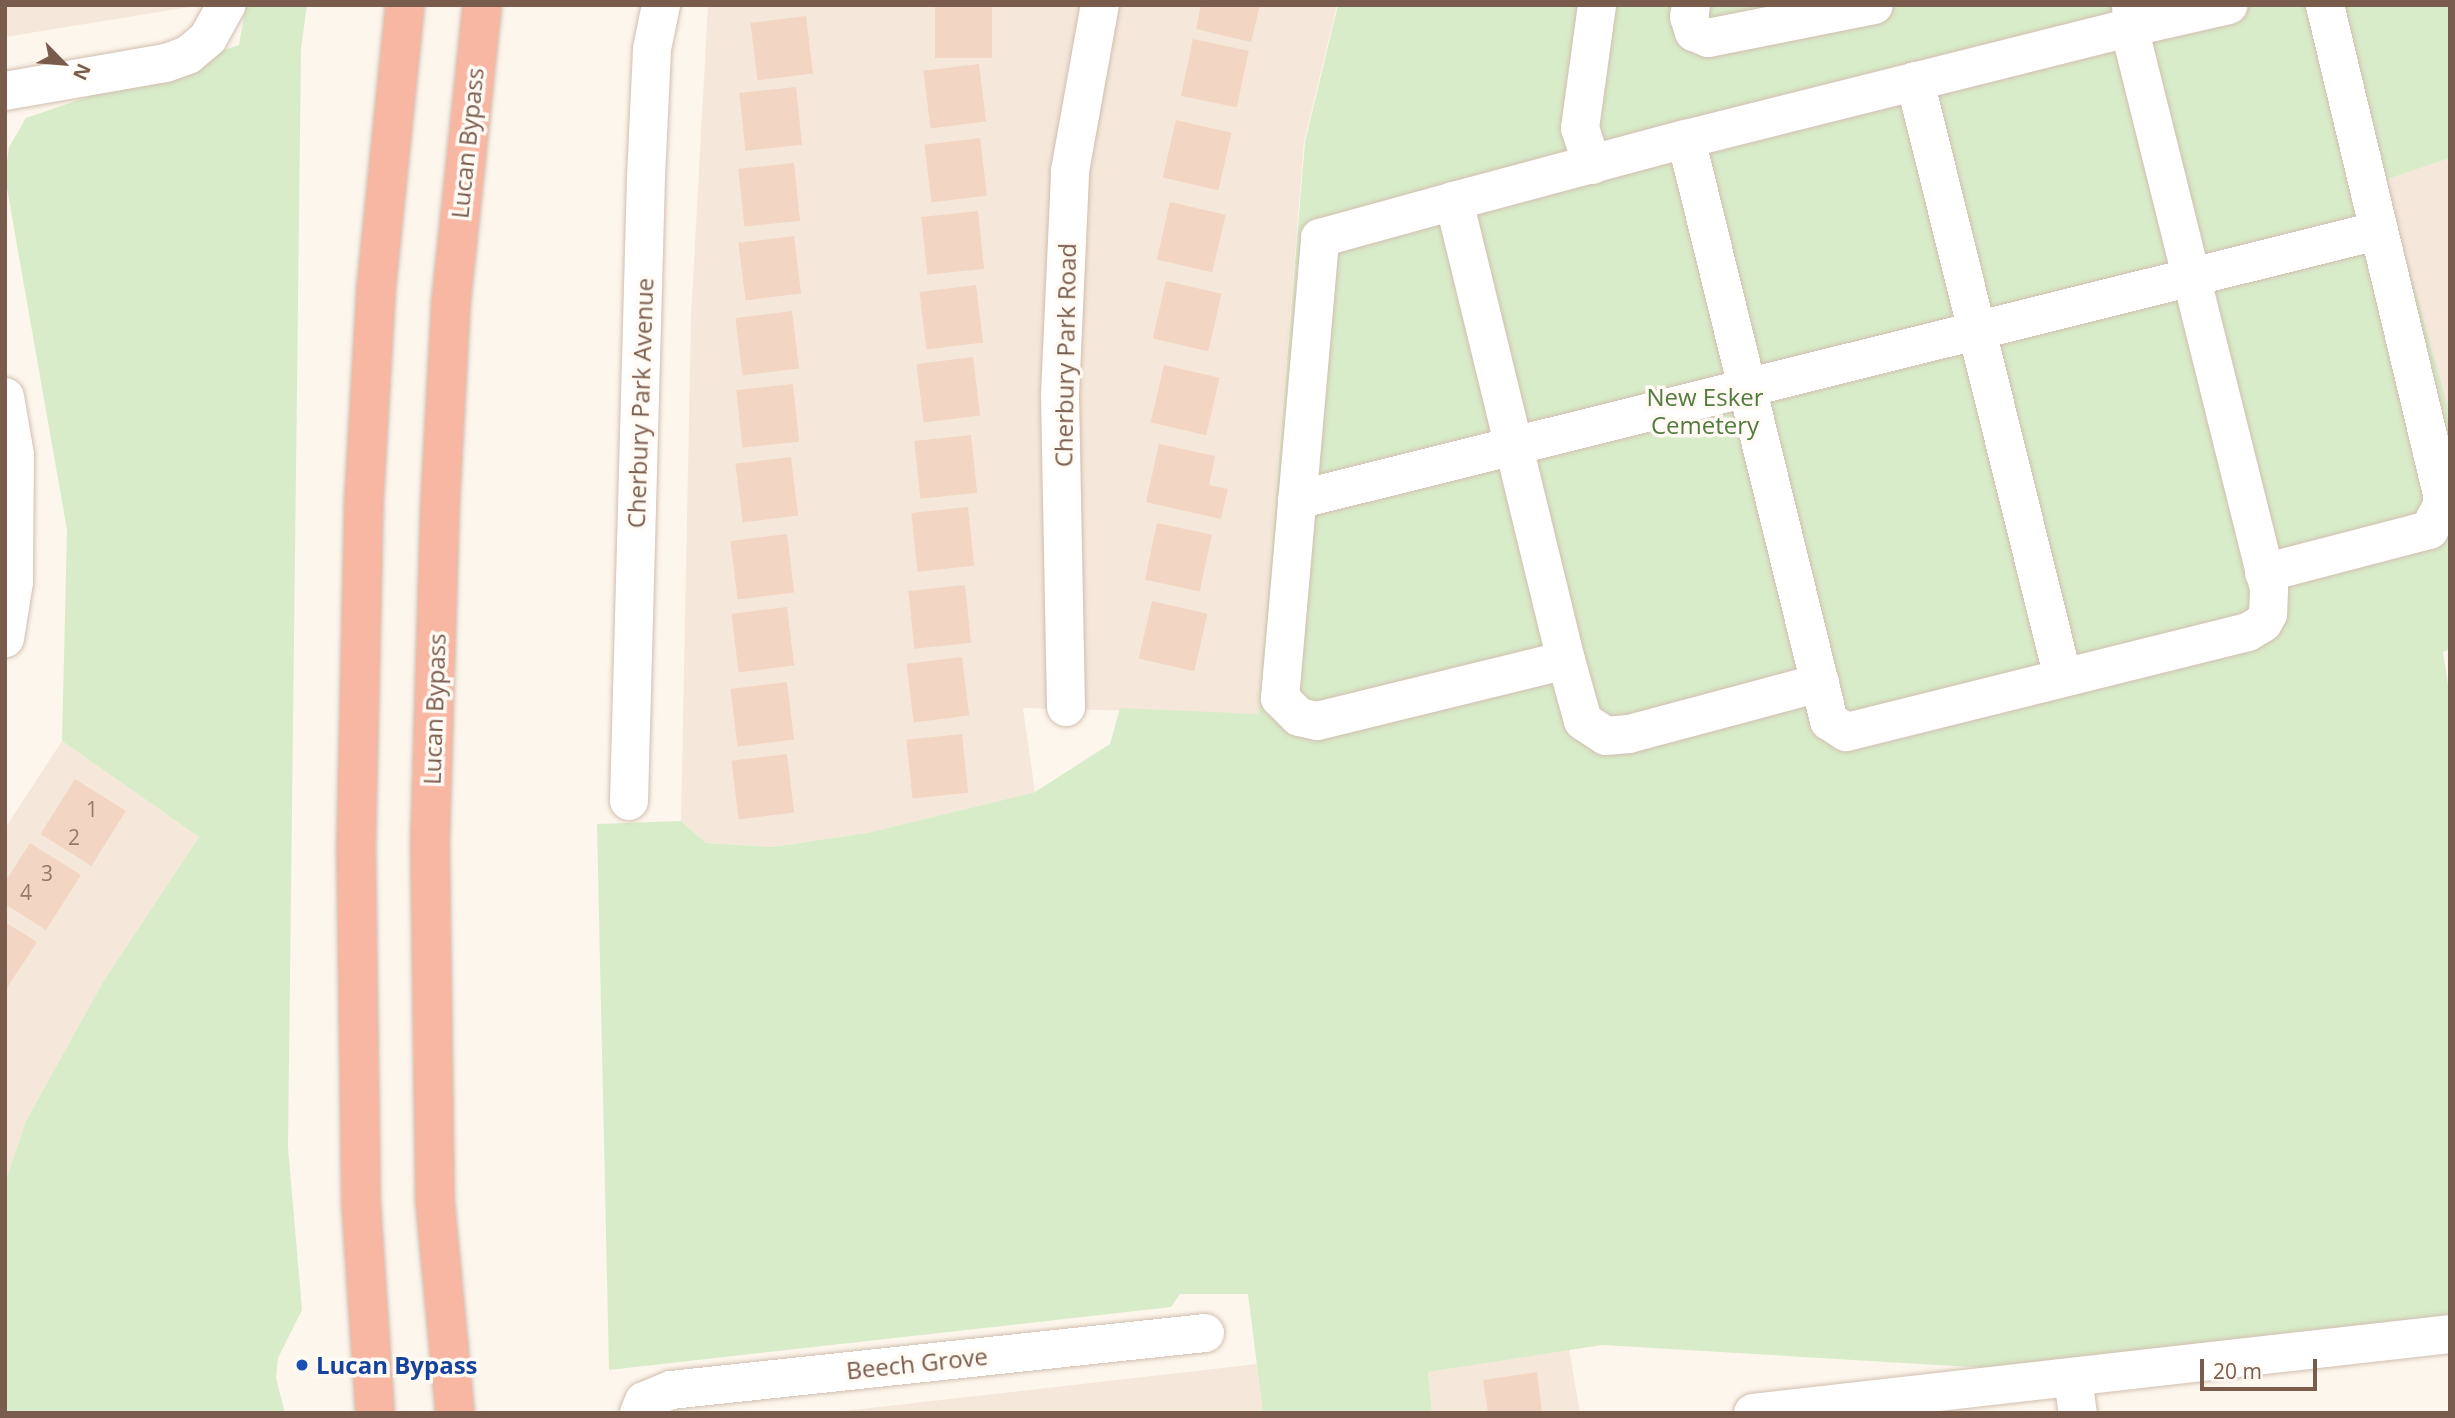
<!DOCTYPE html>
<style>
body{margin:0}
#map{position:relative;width:2455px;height:1418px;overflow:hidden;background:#fdf6ec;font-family:"Open Sans",sans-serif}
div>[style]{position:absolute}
.residential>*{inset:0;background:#f5e8da}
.green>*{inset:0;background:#d8ecc9}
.building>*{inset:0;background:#f3d5c3;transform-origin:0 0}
.roads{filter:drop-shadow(0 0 2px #d1beb0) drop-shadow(0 0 2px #d1beb0)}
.minor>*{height:38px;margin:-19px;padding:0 19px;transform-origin:19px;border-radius:19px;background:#fff}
.highway>*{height:38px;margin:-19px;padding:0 19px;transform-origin:19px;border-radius:19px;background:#f7b7a3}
.dots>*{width:19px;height:19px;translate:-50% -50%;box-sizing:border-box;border:4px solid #fffaf3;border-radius:50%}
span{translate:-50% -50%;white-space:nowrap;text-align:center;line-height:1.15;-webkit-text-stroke:7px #fffaf3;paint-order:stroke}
.number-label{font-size:21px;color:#987a6a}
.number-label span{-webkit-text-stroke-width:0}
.street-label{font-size:24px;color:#7a5c4d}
.park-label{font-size:24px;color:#537a41}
.transit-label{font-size:24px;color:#164399;font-weight:700}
.left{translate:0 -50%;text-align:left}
.frame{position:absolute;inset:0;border:7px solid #7a5c4d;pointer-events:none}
.north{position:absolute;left:28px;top:28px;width:70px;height:70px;-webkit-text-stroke:5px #fffaf3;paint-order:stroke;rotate:115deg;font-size:19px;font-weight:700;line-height:28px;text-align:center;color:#7a5c4d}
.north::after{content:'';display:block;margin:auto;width:24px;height:32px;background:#7a5c4d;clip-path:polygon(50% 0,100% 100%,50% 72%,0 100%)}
.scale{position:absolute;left:2200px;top:1359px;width:117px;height:32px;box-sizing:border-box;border:4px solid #7a5c4d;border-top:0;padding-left:9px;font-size:21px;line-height:24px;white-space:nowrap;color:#7a5c4d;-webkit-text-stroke:5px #fffaf3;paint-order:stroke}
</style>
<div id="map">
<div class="residential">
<div style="clip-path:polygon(5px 5px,202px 5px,5px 37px)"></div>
<div style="clip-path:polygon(708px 5px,1337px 5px,1304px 142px,1258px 714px,1023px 708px,1035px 792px,867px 833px,772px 847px,706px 843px,681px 821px,691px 317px)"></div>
<div style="clip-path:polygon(2450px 158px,2450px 414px,2385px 180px)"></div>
<div style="clip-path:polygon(62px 741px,199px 837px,103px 982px,26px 1121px,5px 1182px,5px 828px)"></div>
<div style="clip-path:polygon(1569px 1349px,1580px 1413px,1432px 1413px,1428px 1372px)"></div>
<div style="clip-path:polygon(1257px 1364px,1263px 1413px,826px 1413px)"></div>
</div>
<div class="green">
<div style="clip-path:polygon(246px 5px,307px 5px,301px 49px,288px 1147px,302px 1310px,278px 1358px,276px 1378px,285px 1413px,5px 1413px,5px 1182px,26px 1121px,103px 982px,199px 837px,62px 741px,67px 530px,5px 177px,9px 147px,26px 118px,239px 45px)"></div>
<div style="clip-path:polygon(1338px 5px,2450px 5px,2450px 158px,2385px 180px,2450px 414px,2450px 649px,2443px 652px,2450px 697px,2450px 1329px,2088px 1374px,1602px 1345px,1428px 1372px,1432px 1413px,1263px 1413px,1248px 1294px,1180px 1294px,1171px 1307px,609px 1370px,597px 824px,681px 821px,706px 843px,772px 847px,867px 833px,1035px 792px,1110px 744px,1120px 708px,1258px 714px,1305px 142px)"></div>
</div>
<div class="building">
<div style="left:935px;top:5px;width:57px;height:53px"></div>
<div style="clip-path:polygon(1201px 5px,1260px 5px,1251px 42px,1196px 29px)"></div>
<div style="left:806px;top:16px;width:58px;height:56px;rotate:83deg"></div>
<div style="left:1193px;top:39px;width:57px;height:58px;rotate:12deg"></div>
<div style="left:979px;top:64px;width:58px;height:56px;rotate:83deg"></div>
<div style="left:796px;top:87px;width:58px;height:57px;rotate:84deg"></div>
<div style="left:1176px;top:120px;width:57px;height:59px;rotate:13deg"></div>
<div style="left:980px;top:138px;width:58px;height:56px;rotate:83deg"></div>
<div style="left:794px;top:163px;width:58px;height:56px;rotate:84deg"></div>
<div style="left:1170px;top:202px;width:57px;height:59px;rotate:13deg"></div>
<div style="left:978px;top:211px;width:58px;height:57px;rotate:84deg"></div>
<div style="left:794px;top:236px;width:58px;height:56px;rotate:83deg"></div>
<div style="left:1166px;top:281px;width:57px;height:59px;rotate:13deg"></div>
<div style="left:976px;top:285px;width:58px;height:57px;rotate:83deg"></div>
<div style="left:792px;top:311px;width:58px;height:57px;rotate:83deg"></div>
<div style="left:973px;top:357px;width:59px;height:57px;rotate:83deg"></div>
<div style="left:1164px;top:365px;width:57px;height:59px;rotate:13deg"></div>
<div style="left:793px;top:384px;width:58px;height:57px;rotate:84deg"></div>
<div style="left:971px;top:435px;width:58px;height:57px;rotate:84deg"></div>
<div style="clip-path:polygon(1159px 444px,1215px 456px,1209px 485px,1228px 489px,1221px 519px,1146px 502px)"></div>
<div style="left:791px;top:457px;width:59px;height:56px;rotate:83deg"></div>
<div style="left:968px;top:507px;width:59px;height:57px;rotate:84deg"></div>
<div style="left:1157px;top:523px;width:56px;height:58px;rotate:12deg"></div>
<div style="left:787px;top:534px;width:59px;height:57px;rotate:83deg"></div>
<div style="left:965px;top:585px;width:58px;height:57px;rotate:84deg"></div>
<div style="left:1152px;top:601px;width:57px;height:59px;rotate:13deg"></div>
<div style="left:787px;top:607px;width:59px;height:56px;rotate:83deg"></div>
<div style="left:962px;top:657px;width:59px;height:56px;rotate:83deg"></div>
<div style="left:787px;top:682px;width:58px;height:57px;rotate:83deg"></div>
<div style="left:962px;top:734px;width:59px;height:56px;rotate:84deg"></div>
<div style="left:787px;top:754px;width:59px;height:56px;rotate:83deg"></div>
<div style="left:75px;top:779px;width:60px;height:65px;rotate:32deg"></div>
<div style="clip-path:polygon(30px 843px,81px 875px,46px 930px,5px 904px,5px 882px)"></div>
<div style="clip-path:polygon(5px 922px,37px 942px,5px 991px)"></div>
<div style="clip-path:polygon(1537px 1372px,1542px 1413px,1488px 1413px,1483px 1380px)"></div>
</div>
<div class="roads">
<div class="minor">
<div style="left:1691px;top:5px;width:12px;rotate:99deg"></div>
<div style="left:1689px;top:17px;width:16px;rotate:72deg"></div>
<div style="left:1694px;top:32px;width:15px;rotate:23deg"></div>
<div style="left:1708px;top:38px;width:169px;rotate:-11.2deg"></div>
<div style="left:2131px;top:5px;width:22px;rotate:87deg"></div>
<div style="left:2132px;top:27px;width:12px;rotate:90deg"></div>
<div style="left:2132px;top:39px;width:567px;rotate:76.01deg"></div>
<div style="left:2269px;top:589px;width:25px;rotate:92deg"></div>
<div style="left:2268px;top:614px;width:10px;rotate:119deg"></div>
<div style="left:2263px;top:623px;width:17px;rotate:149deg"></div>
<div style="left:2248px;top:632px;width:414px;rotate:166deg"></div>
<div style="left:1846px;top:732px;width:20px;rotate:-147deg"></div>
<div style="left:1829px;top:721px;width:599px;rotate:-103.8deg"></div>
<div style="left:1686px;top:139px;width:460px;rotate:-14.1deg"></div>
<div style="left:2132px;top:27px;width:99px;rotate:-12.8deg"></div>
<div style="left:1915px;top:81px;width:615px;rotate:76.08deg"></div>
<div style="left:5px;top:91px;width:163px;rotate:-9.9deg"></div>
<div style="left:166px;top:63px;width:23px;rotate:-20deg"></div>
<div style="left:188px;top:55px;width:26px;rotate:-40deg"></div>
<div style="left:208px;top:38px;width:38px;rotate:-61deg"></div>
<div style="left:1592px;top:165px;width:39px;rotate:-108deg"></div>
<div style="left:1580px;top:128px;width:124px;rotate:-82.1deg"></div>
<div style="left:1454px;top:201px;width:472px;rotate:76.3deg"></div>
<div style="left:1566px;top:660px;width:256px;rotate:166.2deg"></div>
<div style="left:1317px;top:721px;width:18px;rotate:-167deg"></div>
<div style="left:1299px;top:717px;width:27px;rotate:-135deg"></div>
<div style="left:1280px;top:698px;width:462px;rotate:-85deg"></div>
<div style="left:1320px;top:238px;width:139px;rotate:-15.4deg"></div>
<div style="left:1454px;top:201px;width:240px;rotate:-15deg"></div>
<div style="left:5px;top:397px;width:59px;rotate:80.2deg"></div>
<div style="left:15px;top:455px;width:127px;rotate:90.5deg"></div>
<div style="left:14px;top:582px;width:57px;rotate:99.1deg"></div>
<div style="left:1297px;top:500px;width:1113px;rotate:-13.99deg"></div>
<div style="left:2264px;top:573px;width:171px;rotate:-14.6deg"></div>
<div style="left:2429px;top:530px;width:27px;rotate:-62deg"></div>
<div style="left:2442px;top:506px;width:12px;rotate:-90deg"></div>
<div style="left:2442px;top:494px;width:503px;rotate:-103.46deg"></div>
<div style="left:1566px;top:660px;width:63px;rotate:74.4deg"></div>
<div style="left:1583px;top:721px;width:27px;rotate:33deg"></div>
<div style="left:1606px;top:736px;width:23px;rotate:-5deg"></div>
<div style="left:1629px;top:734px;width:198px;rotate:-15deg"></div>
<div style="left:1066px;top:707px;width:312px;rotate:-91.1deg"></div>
<div style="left:1060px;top:395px;width:224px;rotate:-87.4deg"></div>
<div style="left:1070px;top:171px;width:169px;rotate:-79.8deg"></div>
<div style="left:629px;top:801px;width:624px;rotate:-88.44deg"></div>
<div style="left:646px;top:177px;width:128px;rotate:-87.3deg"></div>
<div style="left:652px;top:49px;width:45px;rotate:-78.4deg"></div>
<div style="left:2073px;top:1379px;width:34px;rotate:82deg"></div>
<div style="left:639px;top:1413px;width:13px;rotate:-67deg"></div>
<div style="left:644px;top:1401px;width:29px;rotate:-22deg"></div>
<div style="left:671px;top:1390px;width:537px;rotate:-6.09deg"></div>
<div style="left:1753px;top:1413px;width:701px;rotate:-6.47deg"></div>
</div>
<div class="highway">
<div style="left:375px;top:1413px;width:210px;rotate:-93.8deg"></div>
<div style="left:361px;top:1203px;width:354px;rotate:-90.8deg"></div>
<div style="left:356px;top:849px;width:350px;rotate:-88.7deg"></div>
<div style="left:364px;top:499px;width:209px;rotate:-86.7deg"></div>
<div style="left:376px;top:290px;width:286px;rotate:-84.2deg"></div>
<div style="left:455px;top:1413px;width:212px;rotate:-95.4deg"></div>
<div style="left:435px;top:1202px;width:360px;rotate:-90.8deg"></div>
<div style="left:430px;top:842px;width:337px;rotate:-88.3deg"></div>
<div style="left:440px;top:505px;width:203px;rotate:-86.9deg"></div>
<div style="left:451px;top:302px;width:299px;rotate:-84deg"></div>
</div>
</div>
<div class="dots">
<div style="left:302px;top:1365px;background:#1a4fb4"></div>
</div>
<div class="number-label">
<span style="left:92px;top:809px">1</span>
<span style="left:74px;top:837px">2</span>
<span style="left:47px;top:873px">3</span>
<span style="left:26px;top:892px">4</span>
</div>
<div class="street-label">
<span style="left:467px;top:143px;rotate:-84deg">Lucan Bypass</span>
<span style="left:1065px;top:355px;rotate:-89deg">Cherbury Park Road</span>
<span style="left:640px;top:403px;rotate:-88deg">Cherbury Park Avenue</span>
<span style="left:434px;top:709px;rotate:-88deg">Lucan Bypass</span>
<span style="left:917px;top:1363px;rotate:-6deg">Beech Grove</span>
</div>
<div class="park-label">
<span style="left:1705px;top:411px">New Esker<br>Cemetery</span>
</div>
<div class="transit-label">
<span class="left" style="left:316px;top:1365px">Lucan Bypass</span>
</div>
<div class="frame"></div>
<div class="north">N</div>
<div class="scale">20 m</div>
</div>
